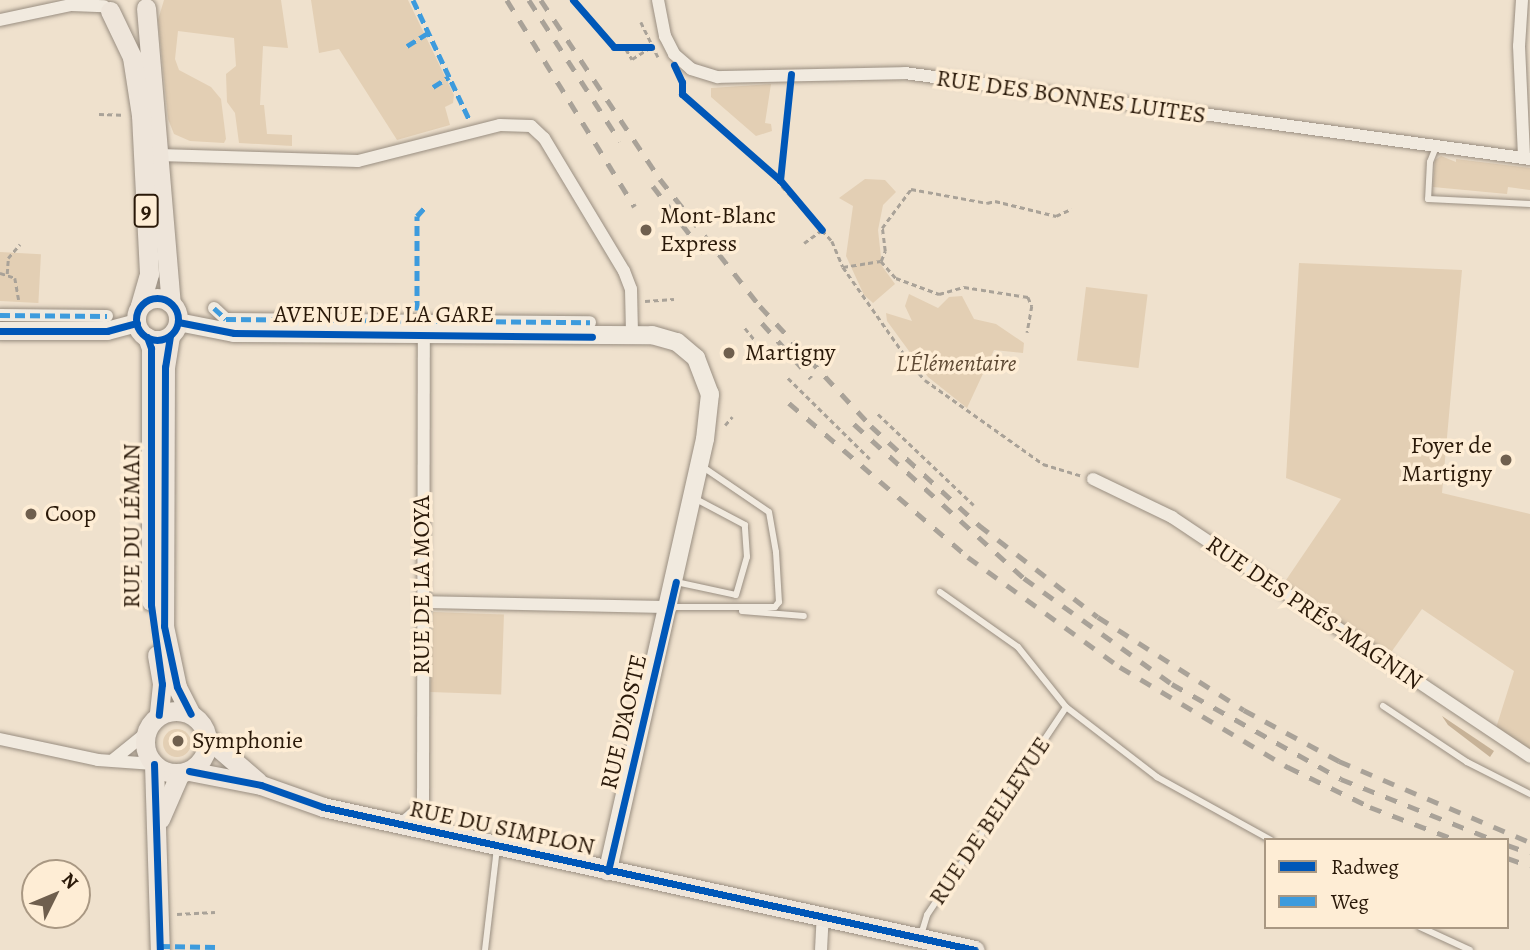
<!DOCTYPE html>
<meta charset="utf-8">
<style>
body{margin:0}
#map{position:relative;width:1530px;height:950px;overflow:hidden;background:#efe1cd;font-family:Alegreya,serif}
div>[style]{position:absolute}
.green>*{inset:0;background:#e3cfb4;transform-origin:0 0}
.round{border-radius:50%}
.water>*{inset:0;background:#c7b297}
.path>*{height:2.5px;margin-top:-1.25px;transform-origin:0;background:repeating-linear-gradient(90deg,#a9a298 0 5px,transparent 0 8.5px)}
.roads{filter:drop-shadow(0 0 2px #998e81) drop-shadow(0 0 2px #998e81)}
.lane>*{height:6px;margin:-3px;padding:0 3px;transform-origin:3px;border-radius:3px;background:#f1eadf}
.street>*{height:12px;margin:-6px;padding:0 6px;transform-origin:6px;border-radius:6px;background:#f1eadf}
.secondary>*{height:18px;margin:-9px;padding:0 9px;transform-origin:9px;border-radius:9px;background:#f1eadf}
.primary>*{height:19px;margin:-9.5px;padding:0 9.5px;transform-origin:9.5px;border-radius:9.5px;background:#eee5da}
.primary>.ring{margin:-9.5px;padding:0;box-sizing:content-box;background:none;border:19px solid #eee5da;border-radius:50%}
.rail>*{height:4.5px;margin-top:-2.25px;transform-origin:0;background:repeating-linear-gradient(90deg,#a9a298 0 12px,transparent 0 24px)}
.quiet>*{height:5px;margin-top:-2.5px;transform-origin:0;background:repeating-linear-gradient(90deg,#3d9bdd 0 10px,transparent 0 15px)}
.cycleway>*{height:7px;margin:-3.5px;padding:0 3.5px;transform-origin:3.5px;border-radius:3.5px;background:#0057b8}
.cycleway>.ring{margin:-3.5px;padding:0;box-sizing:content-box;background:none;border:7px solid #0057b8;border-radius:50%}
.dots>*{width:19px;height:19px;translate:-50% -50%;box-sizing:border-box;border:4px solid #feedd5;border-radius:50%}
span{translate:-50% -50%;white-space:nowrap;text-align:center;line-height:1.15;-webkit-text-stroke:7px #feedd5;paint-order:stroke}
.shield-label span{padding:2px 5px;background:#feedd5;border:2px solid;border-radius:5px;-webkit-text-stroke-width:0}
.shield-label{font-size:23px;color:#2a1909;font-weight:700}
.street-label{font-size:24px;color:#2a1909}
.poi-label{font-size:24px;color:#2a1909}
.left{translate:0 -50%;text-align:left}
.right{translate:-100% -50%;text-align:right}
.park-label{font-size:24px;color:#5f4b36;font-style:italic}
.legend{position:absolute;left:1264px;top:838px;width:245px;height:91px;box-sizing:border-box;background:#feedd5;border:2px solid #a99883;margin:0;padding:9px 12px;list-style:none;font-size:21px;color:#2a1909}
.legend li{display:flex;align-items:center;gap:14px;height:35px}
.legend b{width:35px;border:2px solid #a99883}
.north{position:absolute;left:21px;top:859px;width:70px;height:70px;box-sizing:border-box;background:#feedd5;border:2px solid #a99883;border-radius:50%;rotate:47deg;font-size:19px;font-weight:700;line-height:28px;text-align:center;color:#2a1909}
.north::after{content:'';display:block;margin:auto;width:24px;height:32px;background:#6f5f4e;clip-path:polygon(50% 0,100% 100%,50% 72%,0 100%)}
</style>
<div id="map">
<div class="green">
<div style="clip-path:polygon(164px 0,281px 0,288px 48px,263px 46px,260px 105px,264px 105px,267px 134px,292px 135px,292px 146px,239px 143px,235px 113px,227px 102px,226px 74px,236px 66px,234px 38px,178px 31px,175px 59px,179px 70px,211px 87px,221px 99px,226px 139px,224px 143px,190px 141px,174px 134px,168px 119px,158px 20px)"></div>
<div style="clip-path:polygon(311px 0,408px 0,454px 95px,453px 103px,445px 107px,450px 125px,397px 140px,339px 49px,319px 53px)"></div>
<div style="clip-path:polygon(771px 84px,765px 123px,771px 124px,772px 131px,756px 136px,711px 97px,711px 88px)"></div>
<div style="clip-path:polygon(1441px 156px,1456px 162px,1456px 159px,1530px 168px,1530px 190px,1508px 187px,1507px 194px,1433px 187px,1435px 160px)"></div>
<div style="clip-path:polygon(865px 179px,885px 180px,896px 192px,883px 205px,878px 230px,882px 266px,895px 284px,873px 303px,864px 295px,846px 256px,853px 206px,839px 198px)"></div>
<div style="left:0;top:252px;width:41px;height:49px;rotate:3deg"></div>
<div style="clip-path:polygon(1299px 263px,1462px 270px,1442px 493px,1530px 514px,1530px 749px,1496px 728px,1514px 671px,1422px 609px,1387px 658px,1282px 586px,1341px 499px,1286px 478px)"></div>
<div style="left:1086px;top:287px;width:62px;height:74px;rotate:7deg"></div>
<div style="clip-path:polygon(909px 294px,938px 308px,949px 297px,962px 296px,974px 319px,996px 324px,1024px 343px,1023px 353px,994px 350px,967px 408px,928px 377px,887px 321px,886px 313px,912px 321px,905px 306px)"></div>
<div style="left:433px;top:612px;width:71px;height:80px;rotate:2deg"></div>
<div class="round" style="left:163px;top:729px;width:28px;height:28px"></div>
</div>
<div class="water">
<div style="clip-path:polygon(1442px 716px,1494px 751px,1490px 757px,1448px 725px)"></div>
</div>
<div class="path">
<div style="left:641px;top:22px;width:39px;rotate:64deg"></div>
<div style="left:626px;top:49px;width:12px;rotate:59deg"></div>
<div style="left:632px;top:59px;width:22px;rotate:-32deg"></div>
<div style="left:682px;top:81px;width:13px;rotate:90deg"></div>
<div style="left:682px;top:94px;width:130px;rotate:41.3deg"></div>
<div style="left:789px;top:88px;width:98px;rotate:94.1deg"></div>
<div style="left:782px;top:186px;width:74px;rotate:47.7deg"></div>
<div style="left:832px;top:241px;width:28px;rotate:67deg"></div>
<div style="left:843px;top:267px;width:113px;rotate:55deg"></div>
<div style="left:908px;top:360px;width:26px;rotate:50deg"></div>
<div style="left:925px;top:380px;width:145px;rotate:35.4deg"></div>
<div style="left:1043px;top:464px;width:39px;rotate:17deg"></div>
<div style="left:99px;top:114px;width:23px;rotate:2deg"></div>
<div style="left:804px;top:243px;width:22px;rotate:-36deg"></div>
<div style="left:881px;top:261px;width:11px;rotate:-68deg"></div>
<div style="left:885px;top:251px;width:23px;rotate:-97deg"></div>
<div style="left:882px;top:228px;width:49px;rotate:-53.4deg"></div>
<div style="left:911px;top:189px;width:77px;rotate:10.4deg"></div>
<div style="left:987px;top:203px;width:8px;rotate:-14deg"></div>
<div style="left:995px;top:201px;width:63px;rotate:13.8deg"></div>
<div style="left:1056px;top:216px;width:17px;rotate:-25deg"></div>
<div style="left:881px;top:261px;width:23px;rotate:49deg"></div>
<div style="left:896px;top:278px;width:46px;rotate:20.4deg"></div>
<div style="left:939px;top:294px;width:26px;rotate:-16deg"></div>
<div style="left:964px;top:287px;width:65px;rotate:8.9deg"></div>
<div style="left:1028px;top:297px;width:10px;rotate:66deg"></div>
<div style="left:1032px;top:306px;width:27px;rotate:100deg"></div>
<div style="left:843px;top:267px;width:38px;rotate:-9deg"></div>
<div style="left:0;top:273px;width:16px;rotate:18deg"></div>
<div style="left:15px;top:278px;width:22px;rotate:80deg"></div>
<div style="left:7px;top:274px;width:16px;rotate:-86deg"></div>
<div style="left:8px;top:258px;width:18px;rotate:-49deg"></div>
<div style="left:645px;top:301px;width:29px;rotate:-4deg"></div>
<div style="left:745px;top:328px;width:14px;rotate:51deg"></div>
<div style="left:788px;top:378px;width:115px;rotate:44.6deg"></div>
<div style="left:878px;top:414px;width:132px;rotate:43.5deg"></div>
<div style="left:725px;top:425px;width:11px;rotate:-49deg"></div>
<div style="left:177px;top:914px;width:38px;rotate:-3deg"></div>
</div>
<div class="roads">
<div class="lane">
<div style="left:1436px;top:147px;width:16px;rotate:112deg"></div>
<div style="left:1430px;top:162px;width:37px;rotate:93deg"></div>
<div style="left:1428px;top:199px;width:102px;rotate:2.8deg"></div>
<div style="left:700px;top:465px;width:83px;rotate:34.3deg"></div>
<div style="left:769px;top:512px;width:41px;rotate:80.1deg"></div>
<div style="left:776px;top:552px;width:50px;rotate:86.6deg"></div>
<div style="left:779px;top:602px;width:6px;rotate:129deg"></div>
<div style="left:775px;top:607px;width:104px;rotate:180deg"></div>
<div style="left:671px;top:607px;width:145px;rotate:-78.5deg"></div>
<div style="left:676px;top:582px;width:61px;rotate:12.2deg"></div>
<div style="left:736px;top:595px;width:40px;rotate:-74deg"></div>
<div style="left:747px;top:557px;width:32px;rotate:-94deg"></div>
<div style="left:745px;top:525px;width:58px;rotate:-152.1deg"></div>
<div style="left:940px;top:592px;width:95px;rotate:35.2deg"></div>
<div style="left:1018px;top:647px;width:77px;rotate:51.3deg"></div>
<div style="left:1066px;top:707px;width:115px;rotate:37.6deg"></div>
<div style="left:1157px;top:777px;width:130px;rotate:28.9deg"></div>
<div style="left:742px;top:611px;width:62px;rotate:4.6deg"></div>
<div style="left:1383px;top:706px;width:101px;rotate:33.7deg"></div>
<div style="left:1467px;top:762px;width:71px;rotate:26.9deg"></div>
<div style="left:1420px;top:927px;width:55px;rotate:24.7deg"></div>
<div style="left:921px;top:935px;width:21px;rotate:-73deg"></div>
<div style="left:927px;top:915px;width:250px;rotate:-56.2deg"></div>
<div style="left:485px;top:950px;width:103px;rotate:-83.3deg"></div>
</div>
<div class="street">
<div style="left:658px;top:0;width:37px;rotate:79deg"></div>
<div style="left:665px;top:36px;width:20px;rotate:63deg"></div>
<div style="left:674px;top:54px;width:23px;rotate:41deg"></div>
<div style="left:691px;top:69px;width:28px;rotate:17deg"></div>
<div style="left:718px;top:77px;width:187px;rotate:-1.2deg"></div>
<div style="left:905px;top:73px;width:631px;rotate:7.83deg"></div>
<div style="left:1522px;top:0;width:46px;rotate:93.7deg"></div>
<div style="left:1519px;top:46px;width:112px;rotate:87.4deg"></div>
<div style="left:0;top:20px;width:73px;rotate:-11.9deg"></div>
<div style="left:71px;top:5px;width:33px;rotate:2deg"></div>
<div style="left:159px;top:155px;width:199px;rotate:1.7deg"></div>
<div style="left:358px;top:161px;width:146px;rotate:-14.2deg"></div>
<div style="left:500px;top:125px;width:31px;rotate:2deg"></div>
<div style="left:531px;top:126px;width:18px;rotate:43deg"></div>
<div style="left:544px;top:138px;width:155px;rotate:59deg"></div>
<div style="left:624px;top:271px;width:19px;rotate:69deg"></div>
<div style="left:631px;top:289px;width:45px;rotate:88.7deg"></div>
<div style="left:214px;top:308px;width:16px;rotate:43deg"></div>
<div style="left:226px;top:319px;width:364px;rotate:0.5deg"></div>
<div style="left:0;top:315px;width:107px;rotate:0.5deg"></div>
<div style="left:1093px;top:479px;width:88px;rotate:25.7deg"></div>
<div style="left:1172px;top:517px;width:431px;rotate:33.8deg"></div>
<div style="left:422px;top:602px;width:249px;rotate:1.2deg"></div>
<div style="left:0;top:739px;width:100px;rotate:12.1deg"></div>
<div style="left:98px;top:760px;width:56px;rotate:4.1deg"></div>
<div style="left:113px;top:760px;width:41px;rotate:-39.1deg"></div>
<div style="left:400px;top:825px;width:30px;rotate:-41deg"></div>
<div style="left:423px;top:805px;width:471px;rotate:-89.9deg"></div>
<div style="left:821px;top:950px;width:33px;rotate:-87deg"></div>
</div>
<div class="secondary">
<div style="left:178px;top:322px;width:57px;rotate:11.1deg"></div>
<div style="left:234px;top:333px;width:418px;rotate:0.3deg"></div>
<div style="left:652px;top:335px;width:26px;rotate:16deg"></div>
<div style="left:677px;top:342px;width:25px;rotate:40deg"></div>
<div style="left:696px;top:358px;width:39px;rotate:69deg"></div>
<div style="left:710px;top:394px;width:45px;rotate:96.3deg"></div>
<div style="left:705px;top:439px;width:443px;rotate:102.7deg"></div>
<div style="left:0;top:331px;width:107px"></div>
<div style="left:107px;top:331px;width:31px;rotate:-15deg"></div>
</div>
<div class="primary">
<div style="left:146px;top:8px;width:296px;rotate:85.2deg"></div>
<div style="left:110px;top:11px;width:51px;rotate:64.4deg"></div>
<div style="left:132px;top:57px;width:59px;rotate:81.2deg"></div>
<div style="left:141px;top:115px;width:159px;rotate:87.1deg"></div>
<div style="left:149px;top:274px;width:33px;rotate:106deg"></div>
<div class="ring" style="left:136px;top:298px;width:23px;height:23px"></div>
<div style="left:170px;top:336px;width:31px;rotate:99deg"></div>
<div style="left:165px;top:367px;width:259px;rotate:90.2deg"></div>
<div style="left:164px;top:626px;width:62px;rotate:78deg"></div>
<div style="left:177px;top:687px;width:30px;rotate:63deg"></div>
<div style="left:147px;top:337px;width:12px;rotate:70deg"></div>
<div style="left:151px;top:348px;width:253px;rotate:90deg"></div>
<div style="left:157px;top:655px;width:29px;rotate:80deg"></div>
<div style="left:162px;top:684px;width:31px;rotate:96deg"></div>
<div class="ring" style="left:145px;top:711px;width:43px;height:43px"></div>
<div style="left:207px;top:738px;width:67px;rotate:40.8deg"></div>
<div style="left:154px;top:764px;width:186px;rotate:88.2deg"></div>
<div style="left:189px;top:771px;width:73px;rotate:11deg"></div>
<div style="left:261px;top:785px;width:66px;rotate:19.5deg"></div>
<div style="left:323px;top:807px;width:667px;rotate:12.37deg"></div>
<div style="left:160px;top:819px;width:50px;rotate:-66.5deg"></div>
</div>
</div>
<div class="rail">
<div style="left:507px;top:0;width:243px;rotate:58.3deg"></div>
<div style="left:529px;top:0;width:168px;rotate:57.2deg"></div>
<div style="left:541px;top:0;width:215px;rotate:56.4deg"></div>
<div style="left:660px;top:179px;width:162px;rotate:51.8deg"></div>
<div style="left:760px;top:306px;width:163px;rotate:47.2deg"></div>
<div style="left:871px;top:426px;width:147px;rotate:42.5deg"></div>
<div style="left:979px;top:525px;width:150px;rotate:37.7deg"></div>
<div style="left:1098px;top:617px;width:173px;rotate:32.5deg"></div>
<div style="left:1244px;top:710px;width:108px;rotate:28.2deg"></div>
<div style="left:1339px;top:761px;width:207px;rotate:23deg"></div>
<div style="left:653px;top:186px;width:84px;rotate:52.7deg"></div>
<div style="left:762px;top:323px;width:74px;rotate:48.3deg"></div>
<div style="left:789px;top:403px;width:236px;rotate:40.7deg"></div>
<div style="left:968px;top:557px;width:188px;rotate:35.9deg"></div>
<div style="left:1120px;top:667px;width:196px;rotate:30.8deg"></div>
<div style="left:1288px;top:767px;width:91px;rotate:26deg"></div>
<div style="left:1370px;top:807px;width:92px;rotate:21deg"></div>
<div style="left:854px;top:424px;width:229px;rotate:42.2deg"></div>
<div style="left:1024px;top:578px;width:182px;rotate:35.6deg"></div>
<div style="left:1172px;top:684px;width:194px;rotate:29.3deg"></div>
<div style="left:1341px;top:779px;width:165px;rotate:21.7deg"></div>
<div style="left:1507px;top:845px;width:24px;rotate:19deg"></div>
<div style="left:1507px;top:858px;width:24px;rotate:19deg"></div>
</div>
<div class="quiet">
<div style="left:413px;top:0;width:134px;rotate:64.8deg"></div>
<div style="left:407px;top:46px;width:25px;rotate:-32deg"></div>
<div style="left:433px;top:87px;width:19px;rotate:-32deg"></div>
<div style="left:214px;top:308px;width:16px;rotate:43deg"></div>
<div style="left:226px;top:319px;width:364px;rotate:0.5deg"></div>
<div style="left:417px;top:310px;width:94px;rotate:-90deg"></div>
<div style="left:417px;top:216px;width:13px;rotate:-48deg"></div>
<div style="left:0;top:315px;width:107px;rotate:0.5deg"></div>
<div style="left:160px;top:946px;width:57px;rotate:1deg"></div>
</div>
<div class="cycleway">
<div style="left:573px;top:0;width:62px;rotate:48.9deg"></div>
<div style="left:614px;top:47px;width:37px"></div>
<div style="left:674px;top:65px;width:19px;rotate:65deg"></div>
<div style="left:682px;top:82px;width:12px;rotate:90deg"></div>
<div style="left:682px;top:94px;width:130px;rotate:41.3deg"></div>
<div style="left:791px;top:74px;width:107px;rotate:95.9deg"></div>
<div style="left:780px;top:180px;width:65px;rotate:50deg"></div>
<div class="ring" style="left:136px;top:298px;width:35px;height:35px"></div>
<div style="left:178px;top:322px;width:57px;rotate:11.1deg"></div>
<div style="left:234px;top:333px;width:358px;rotate:0.6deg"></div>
<div style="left:0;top:331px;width:107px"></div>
<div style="left:107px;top:331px;width:31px;rotate:-15deg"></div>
<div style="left:170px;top:336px;width:31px;rotate:99deg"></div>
<div style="left:165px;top:367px;width:259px;rotate:90.2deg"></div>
<div style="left:164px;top:626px;width:62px;rotate:78deg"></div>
<div style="left:177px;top:687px;width:30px;rotate:63deg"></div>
<div style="left:147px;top:337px;width:12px;rotate:70deg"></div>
<div style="left:151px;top:348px;width:257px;rotate:90deg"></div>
<div style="left:151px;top:605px;width:80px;rotate:82.1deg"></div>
<div style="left:162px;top:684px;width:31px;rotate:96deg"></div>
<div style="left:154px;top:764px;width:186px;rotate:88.2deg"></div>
<div style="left:189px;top:771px;width:73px;rotate:11deg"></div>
<div style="left:261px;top:785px;width:66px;rotate:19.5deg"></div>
<div style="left:323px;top:807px;width:667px;rotate:12.37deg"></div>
<div style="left:608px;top:871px;width:297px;rotate:-76.8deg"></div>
</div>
<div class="dots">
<div style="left:646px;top:230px;background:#6f5f4e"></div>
<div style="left:729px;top:353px;background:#6f5f4e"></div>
<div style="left:1506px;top:460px;background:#6f5f4e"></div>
<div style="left:31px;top:514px;background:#6f5f4e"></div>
<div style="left:178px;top:741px;background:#6f5f4e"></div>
</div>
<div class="shield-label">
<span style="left:146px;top:211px">9</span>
</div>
<div class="street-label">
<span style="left:1071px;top:97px;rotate:8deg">RUE DES BONNES LUITES</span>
<span style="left:384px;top:315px">AVENUE DE LA GARE</span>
<span style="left:132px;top:526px;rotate:-90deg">RUE DU LÉMAN</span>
<span style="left:422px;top:585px;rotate:-90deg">RUE DE LA MOYA</span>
<span style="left:1314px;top:613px;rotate:34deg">RUE DES PRÉS-MAGNIN</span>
<span style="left:624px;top:722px;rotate:-77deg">RUE D'AOSTE</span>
<span style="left:990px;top:821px;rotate:-56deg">RUE DE BELLEVUE</span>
<span style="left:502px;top:828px;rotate:12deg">RUE DU SIMPLON</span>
</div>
<div class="poi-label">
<span class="left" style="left:660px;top:230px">Mont-Blanc<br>Express</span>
<span class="left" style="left:745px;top:353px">Martigny</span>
<span class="right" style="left:1492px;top:460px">Foyer de<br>Martigny</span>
<span class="left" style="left:45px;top:514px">Coop</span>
<span class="left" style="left:192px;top:741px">Symphonie</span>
</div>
<div class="park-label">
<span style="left:956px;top:364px">L'Élémentaire</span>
</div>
<ul class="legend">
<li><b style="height:9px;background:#0057b8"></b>Radweg</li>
<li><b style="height:9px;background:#3d9bdd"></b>Weg</li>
</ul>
<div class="north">N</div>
</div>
